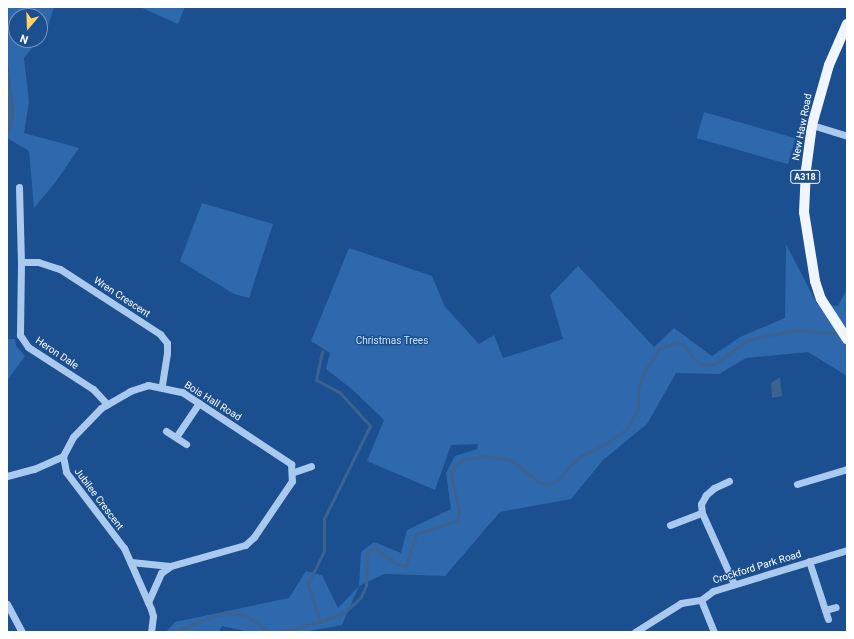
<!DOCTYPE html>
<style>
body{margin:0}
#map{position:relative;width:854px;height:639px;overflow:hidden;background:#1b4f8f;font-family:Roboto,sans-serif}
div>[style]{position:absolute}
.green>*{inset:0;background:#2e69ad;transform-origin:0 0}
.water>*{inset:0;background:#3c6290}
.stream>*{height:2.5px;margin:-1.25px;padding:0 1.25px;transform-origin:1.25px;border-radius:1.25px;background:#3c6290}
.minor>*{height:7px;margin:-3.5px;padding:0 3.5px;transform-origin:3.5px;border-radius:3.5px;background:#a9c9ee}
.major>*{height:10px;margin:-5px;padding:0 5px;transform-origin:5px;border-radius:5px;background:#f0f6ff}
span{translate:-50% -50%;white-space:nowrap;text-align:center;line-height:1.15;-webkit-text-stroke:3px #1b4f8f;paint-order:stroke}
.shield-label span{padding:1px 3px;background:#1b4f8f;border:1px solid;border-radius:3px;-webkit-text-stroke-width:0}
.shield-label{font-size:9px;color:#fff;font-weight:700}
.street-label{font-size:10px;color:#fff}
.park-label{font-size:10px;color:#cfe3fa}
.frame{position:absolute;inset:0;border:8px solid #fff;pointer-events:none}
.north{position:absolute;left:8px;top:8px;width:40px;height:40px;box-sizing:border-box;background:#1b4f8f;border:1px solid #7695bc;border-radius:50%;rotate:199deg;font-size:11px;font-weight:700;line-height:16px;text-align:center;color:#fff}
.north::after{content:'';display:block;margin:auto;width:14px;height:18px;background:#ffd166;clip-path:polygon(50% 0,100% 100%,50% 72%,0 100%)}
</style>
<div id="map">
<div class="green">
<div style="clip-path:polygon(7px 7px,54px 7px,48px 26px,40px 37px,40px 16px,16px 16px,16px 40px,38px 40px,24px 58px,29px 102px,24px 133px,79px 148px,55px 183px,34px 208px,29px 151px,7px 138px,14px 113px,7px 57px)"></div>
<div style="clip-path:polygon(140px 7px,185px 7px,178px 24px)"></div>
<div style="left:704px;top:112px;width:95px;height:27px;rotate:16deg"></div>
<div style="clip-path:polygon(202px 203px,273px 224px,249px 298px,234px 294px,180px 261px)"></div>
<div style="clip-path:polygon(786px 244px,817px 304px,838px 306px,847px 289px,847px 376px,808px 352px,746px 358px,719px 374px,676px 373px,647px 424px,603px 460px,571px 499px,500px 512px,445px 576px,384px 574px,359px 586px,342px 625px,304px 632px,249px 632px,222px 626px,219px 632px,166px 632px,175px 622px,289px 598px,306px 571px,322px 575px,338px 608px,359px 586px,361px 552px,374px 542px,401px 553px,407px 530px,451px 509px,446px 473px,455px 456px,477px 449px,478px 444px,451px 445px,435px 490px,367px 461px,384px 420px,353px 390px,326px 369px,330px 353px,311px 341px,349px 248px,432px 276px,445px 307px,479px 344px,494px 335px,503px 358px,563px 339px,550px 295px,578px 266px,654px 347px,674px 328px,712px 356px,740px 337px,785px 318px)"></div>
<div style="clip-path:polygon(7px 339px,15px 339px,16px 346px,25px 356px,7px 381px)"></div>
</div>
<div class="water">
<div style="clip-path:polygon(7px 57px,14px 113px,12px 130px,7px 135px)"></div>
<div style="clip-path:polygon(780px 377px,782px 396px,772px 398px,771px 383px)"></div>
</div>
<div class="stream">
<div style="left:320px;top:622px;width:40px;rotate:-108deg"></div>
<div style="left:308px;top:584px;width:37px;rotate:-64deg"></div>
<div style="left:324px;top:551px;width:32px;rotate:-90deg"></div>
<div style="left:324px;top:519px;width:104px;rotate:-63.7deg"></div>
<div style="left:370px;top:426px;width:45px;rotate:-132.3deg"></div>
<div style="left:340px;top:393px;width:27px;rotate:-152deg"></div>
<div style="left:316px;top:380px;width:29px;rotate:-78deg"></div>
<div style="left:172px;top:632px;width:48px;rotate:-20.7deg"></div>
<div style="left:217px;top:615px;width:15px;rotate:-8deg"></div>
<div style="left:232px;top:613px;width:15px;rotate:11deg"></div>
<div style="left:247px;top:616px;width:28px;rotate:35deg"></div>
<div style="left:278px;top:632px;width:43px;rotate:-13.4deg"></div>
<div style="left:320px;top:622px;width:26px;rotate:-21deg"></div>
<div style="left:344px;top:613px;width:23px;rotate:-43deg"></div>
<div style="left:361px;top:597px;width:12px;rotate:-66deg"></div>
<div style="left:366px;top:586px;width:34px;rotate:-88deg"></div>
<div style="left:367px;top:552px;width:9px;rotate:-27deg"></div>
<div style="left:375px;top:548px;width:27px;rotate:36deg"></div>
<div style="left:397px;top:564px;width:9px;rotate:13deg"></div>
<div style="left:406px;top:566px;width:34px;rotate:-73deg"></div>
<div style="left:416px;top:534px;width:43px;rotate:-17.6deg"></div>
<div style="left:457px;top:521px;width:10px;rotate:-79deg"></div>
<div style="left:459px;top:511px;width:39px;rotate:-102deg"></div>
<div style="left:451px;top:473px;width:9px;rotate:-58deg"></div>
<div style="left:456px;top:465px;width:10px;rotate:-37deg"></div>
<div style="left:464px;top:459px;width:19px;rotate:-9deg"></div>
<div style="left:483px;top:456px;width:28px;rotate:8deg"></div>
<div style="left:511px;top:460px;width:36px;rotate:38deg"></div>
<div style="left:539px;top:482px;width:9px;rotate:13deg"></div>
<div style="left:548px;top:484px;width:12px;rotate:-20deg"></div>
<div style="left:559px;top:480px;width:16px;rotate:-55deg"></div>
<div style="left:568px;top:467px;width:17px;rotate:-40deg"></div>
<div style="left:581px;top:456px;width:25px;rotate:-26deg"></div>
<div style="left:604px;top:445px;width:29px;rotate:-35deg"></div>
<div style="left:628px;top:428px;width:22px;rotate:-63deg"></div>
<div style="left:638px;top:408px;width:17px;rotate:-90deg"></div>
<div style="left:638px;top:391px;width:18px;rotate:-74deg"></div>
<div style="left:643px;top:374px;width:30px;rotate:-57deg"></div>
<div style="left:659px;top:349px;width:19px;rotate:-21deg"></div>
<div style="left:677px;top:342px;width:5px;rotate:22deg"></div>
<div style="left:682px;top:344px;width:27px;rotate:48deg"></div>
<div style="left:700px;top:364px;width:13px;rotate:4deg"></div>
<div style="left:713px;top:365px;width:44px;rotate:-34.8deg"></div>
<div style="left:749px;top:340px;width:21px;rotate:-14deg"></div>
<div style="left:769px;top:335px;width:27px;rotate:-10deg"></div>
<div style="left:796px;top:330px;width:45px;rotate:5.1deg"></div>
</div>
<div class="minor">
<div style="left:812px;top:125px;width:37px;rotate:17deg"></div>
<div style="left:19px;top:187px;width:75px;rotate:88.5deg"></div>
<div style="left:21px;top:262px;width:73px;rotate:90.8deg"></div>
<div style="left:20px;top:335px;width:14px;rotate:56deg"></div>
<div style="left:28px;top:347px;width:77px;rotate:32.9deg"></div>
<div style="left:93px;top:389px;width:21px;rotate:47deg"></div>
<div style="left:21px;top:262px;width:17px"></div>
<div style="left:38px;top:262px;width:23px;rotate:18deg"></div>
<div style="left:60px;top:269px;width:119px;rotate:33deg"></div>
<div style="left:160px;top:334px;width:11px;rotate:52deg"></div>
<div style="left:167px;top:343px;width:10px;rotate:90deg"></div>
<div style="left:167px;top:353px;width:33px;rotate:99deg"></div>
<div style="left:166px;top:431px;width:24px;rotate:33deg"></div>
<div style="left:176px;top:437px;width:41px;rotate:-55.9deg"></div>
<div style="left:63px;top:456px;width:21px;rotate:-62deg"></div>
<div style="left:73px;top:437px;width:40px;rotate:-46deg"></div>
<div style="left:101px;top:408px;width:34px;rotate:-30deg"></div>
<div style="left:130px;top:391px;width:19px;rotate:-18deg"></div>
<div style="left:148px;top:385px;width:35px;rotate:12deg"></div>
<div style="left:182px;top:392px;width:131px;rotate:33.4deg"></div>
<div style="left:291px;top:464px;width:17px;rotate:87deg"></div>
<div style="left:292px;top:481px;width:68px;rotate:124.2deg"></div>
<div style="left:254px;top:537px;width:12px;rotate:138deg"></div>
<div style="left:245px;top:545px;width:77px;rotate:164.2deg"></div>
<div style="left:171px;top:566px;width:12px;rotate:145deg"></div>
<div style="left:161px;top:573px;width:32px;rotate:114deg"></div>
<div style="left:294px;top:472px;width:18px;rotate:-19deg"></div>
<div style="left:7px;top:476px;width:28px;rotate:-15deg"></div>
<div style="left:34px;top:469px;width:32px;rotate:-24deg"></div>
<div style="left:63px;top:456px;width:16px;rotate:79deg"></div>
<div style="left:66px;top:472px;width:96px;rotate:52.7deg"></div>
<div style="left:124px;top:548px;width:67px;rotate:66.1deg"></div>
<div style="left:151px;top:609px;width:7px;rotate:74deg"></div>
<div style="left:153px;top:616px;width:16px;rotate:97deg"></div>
<div style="left:729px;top:481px;width:17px;rotate:155deg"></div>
<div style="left:714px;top:488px;width:11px;rotate:139deg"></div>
<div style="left:706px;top:495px;width:10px;rotate:119deg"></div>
<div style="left:701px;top:504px;width:9px;rotate:84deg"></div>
<div style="left:702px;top:513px;width:78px;rotate:65.7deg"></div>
<div style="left:797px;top:484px;width:52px;rotate:-16.7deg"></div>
<div style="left:670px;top:525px;width:34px;rotate:-21deg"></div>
<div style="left:809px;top:561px;width:61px;rotate:71.9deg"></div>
<div style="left:131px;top:562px;width:39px;rotate:6deg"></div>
<div style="left:701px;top:600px;width:35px;rotate:68deg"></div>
<div style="left:7px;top:604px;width:32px;rotate:62deg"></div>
<div style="left:825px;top:610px;width:11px;rotate:-15deg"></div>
<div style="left:635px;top:632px;width:54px;rotate:-32.2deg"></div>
<div style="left:681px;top:603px;width:20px;rotate:-9deg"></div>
<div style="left:701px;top:600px;width:15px;rotate:-37deg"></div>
<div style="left:713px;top:591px;width:140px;rotate:-17deg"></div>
</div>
<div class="major">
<div style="left:847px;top:24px;width:45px;rotate:113.7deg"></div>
<div style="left:829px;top:65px;width:62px;rotate:105.8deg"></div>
<div style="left:812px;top:125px;width:45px;rotate:97.6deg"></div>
<div style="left:806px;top:170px;width:42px;rotate:92.7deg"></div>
<div style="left:804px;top:212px;width:70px;rotate:80.9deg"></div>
<div style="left:815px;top:281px;width:19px;rotate:72deg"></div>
<div style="left:821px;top:299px;width:48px;rotate:57deg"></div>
</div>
<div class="shield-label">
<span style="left:805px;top:177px">A318</span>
</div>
<div class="street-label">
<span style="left:802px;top:127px;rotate:-79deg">New Haw Road</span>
<span style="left:122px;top:297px;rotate:33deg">Wren Crescent</span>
<span style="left:57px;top:353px;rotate:34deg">Heron Dale</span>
<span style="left:213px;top:401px;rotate:32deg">Bois Hall Road</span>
<span style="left:99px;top:499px;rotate:53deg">Jubilee Crescent</span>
<span style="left:757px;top:567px;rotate:-17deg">Crockford Park Road</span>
</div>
<div class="park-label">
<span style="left:392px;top:341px">Christmas Trees</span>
</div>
<div class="frame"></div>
<div class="north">N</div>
</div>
